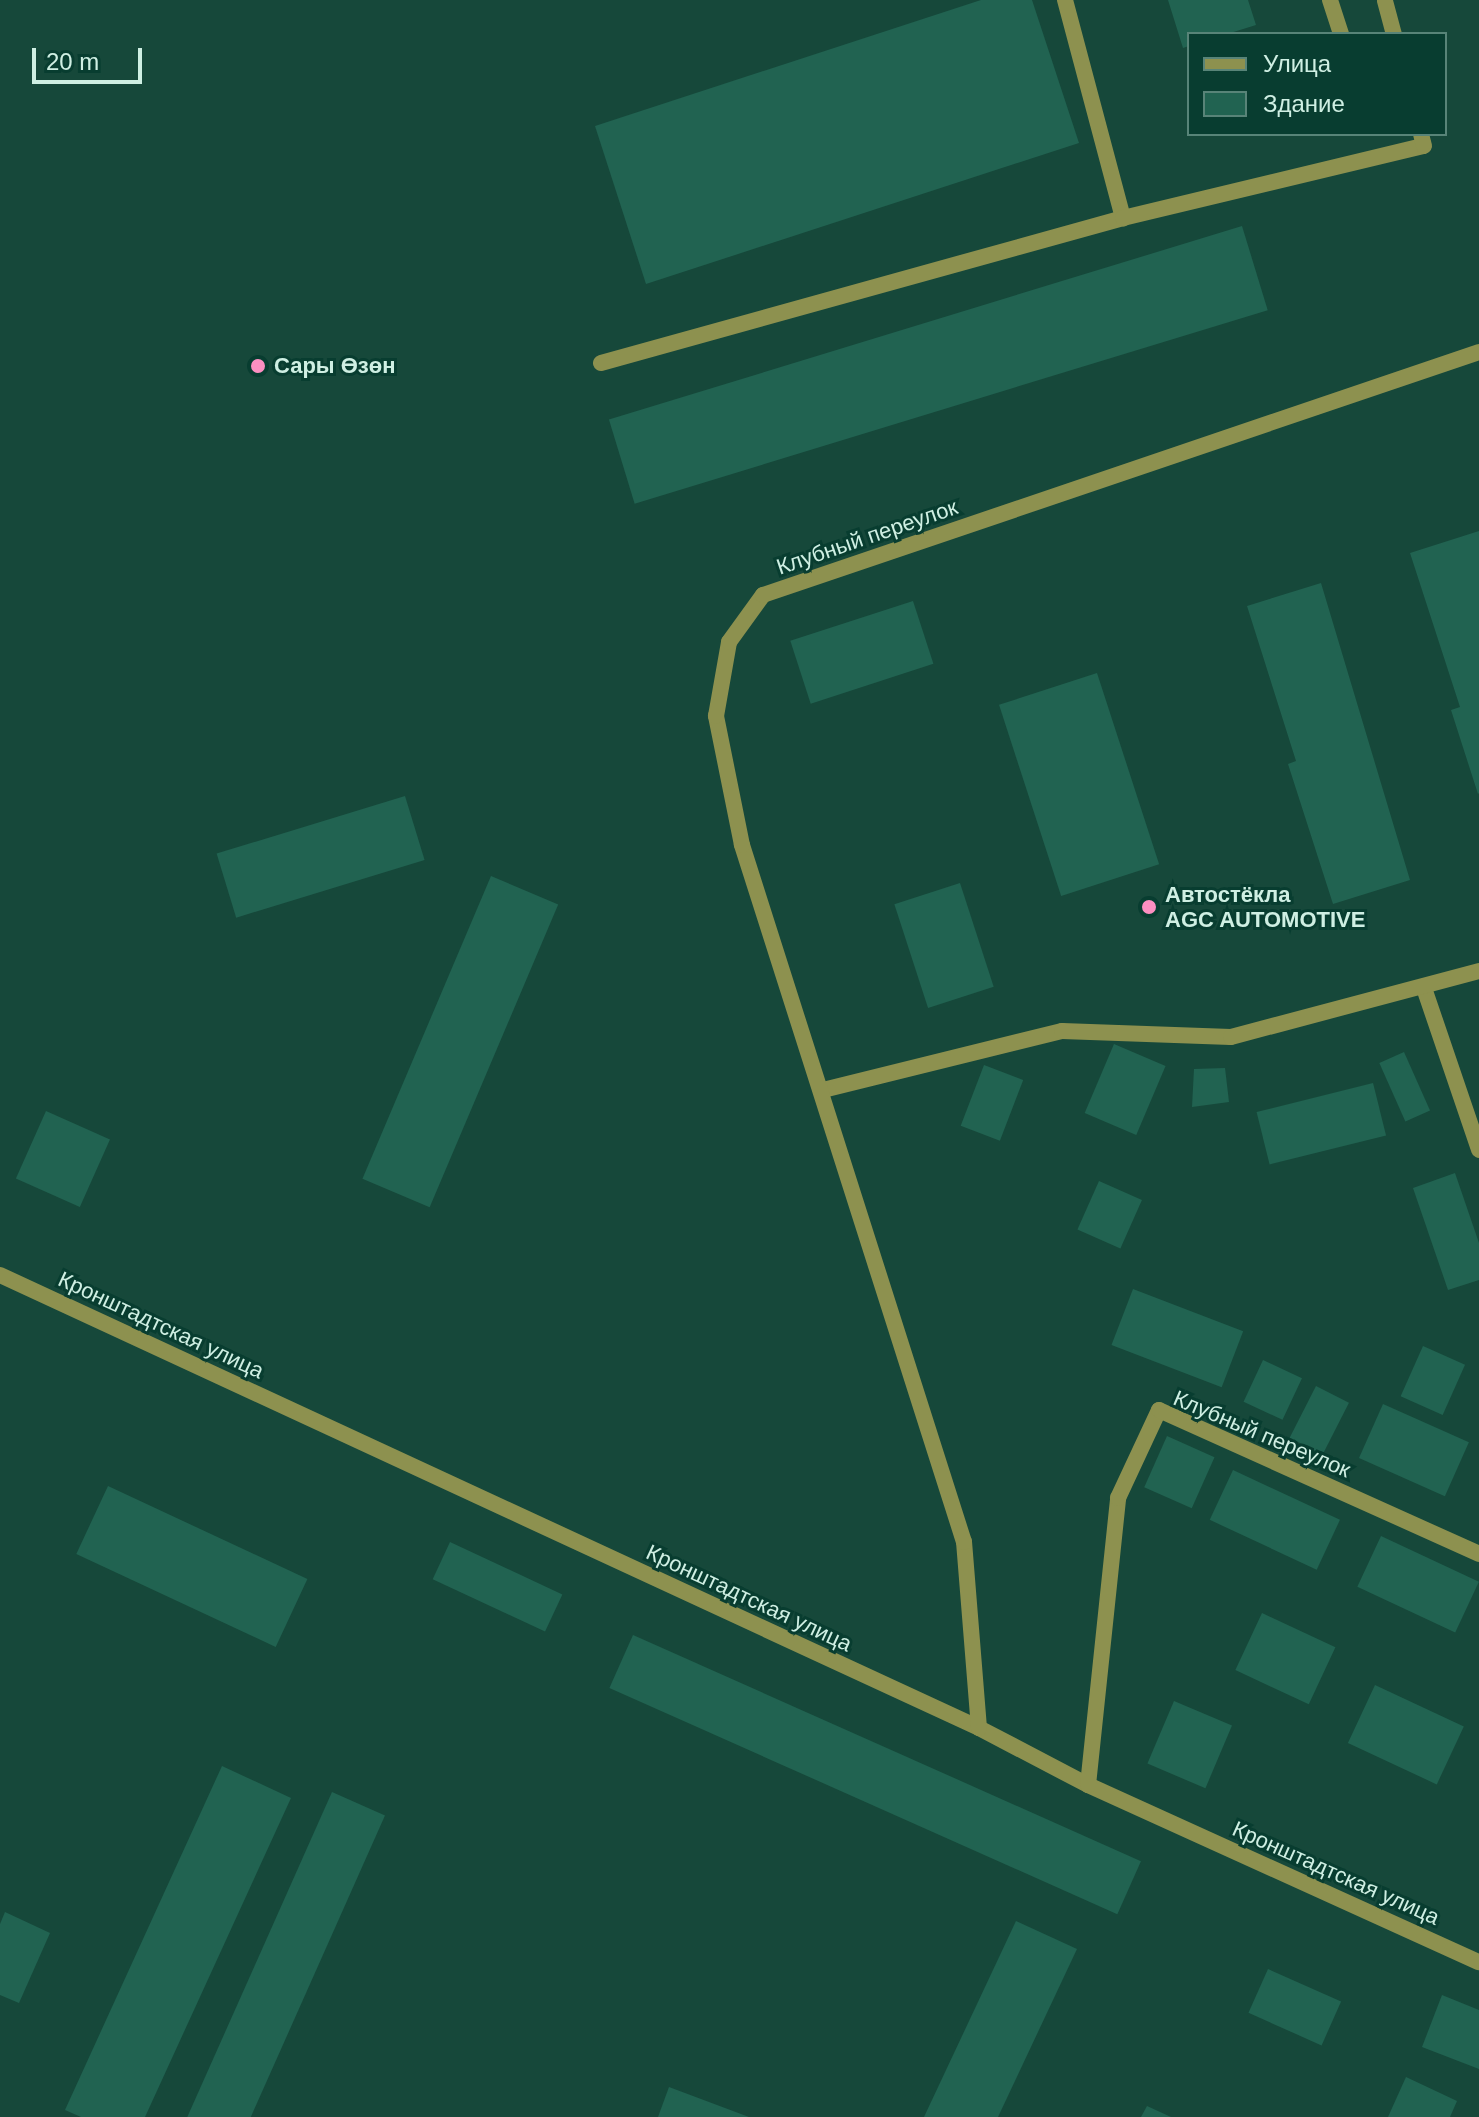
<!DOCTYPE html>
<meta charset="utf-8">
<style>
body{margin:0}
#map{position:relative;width:1479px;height:2117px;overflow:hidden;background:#16483a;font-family:Arial,sans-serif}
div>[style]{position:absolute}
.building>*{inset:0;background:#216351;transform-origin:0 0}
.lane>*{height:16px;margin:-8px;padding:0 8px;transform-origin:8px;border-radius:8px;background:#8d914f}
.street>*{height:16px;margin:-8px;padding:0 8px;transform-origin:8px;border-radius:8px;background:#8d914f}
.dots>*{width:22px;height:22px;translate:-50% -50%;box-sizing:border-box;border:4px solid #083d30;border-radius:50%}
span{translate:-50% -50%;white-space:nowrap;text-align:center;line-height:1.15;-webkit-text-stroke:6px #083d30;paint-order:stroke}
.poi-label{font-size:22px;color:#cfefe3;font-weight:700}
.left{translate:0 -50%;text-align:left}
.street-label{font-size:22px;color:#cfefe3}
.legend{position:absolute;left:1187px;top:32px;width:260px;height:104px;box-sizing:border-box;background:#083d30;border:2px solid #588478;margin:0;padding:10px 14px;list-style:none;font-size:24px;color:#cfefe3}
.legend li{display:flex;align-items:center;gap:16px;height:40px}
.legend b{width:40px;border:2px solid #588478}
.scale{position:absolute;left:32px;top:48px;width:110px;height:36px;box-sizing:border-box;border:4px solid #cfefe3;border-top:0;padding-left:10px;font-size:24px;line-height:28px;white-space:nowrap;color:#cfefe3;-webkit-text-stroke:6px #083d30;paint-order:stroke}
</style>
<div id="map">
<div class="building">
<div style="clip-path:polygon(981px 0,1032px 0,1079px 143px,646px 284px,595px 126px)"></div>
<div style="clip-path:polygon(1168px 0,1248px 0,1256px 25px,1227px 34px,1189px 34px,1189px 46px,1183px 48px)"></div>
<div style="left:1242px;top:226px;width:88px;height:662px;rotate:73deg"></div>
<div style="clip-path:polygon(1479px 531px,1479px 793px,1478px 794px,1451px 710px,1460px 707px,1410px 553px)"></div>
<div style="clip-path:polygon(1321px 583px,1410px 880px,1333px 904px,1288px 764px,1296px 761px,1247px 606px)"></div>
<div style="left:913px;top:601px;width:66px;height:129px;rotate:72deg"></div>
<div style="left:1097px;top:673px;width:201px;height:103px;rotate:72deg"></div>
<div style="left:405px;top:796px;width:67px;height:197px;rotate:73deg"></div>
<div style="left:491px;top:876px;width:73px;height:329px;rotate:23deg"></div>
<div style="left:960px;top:883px;width:109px;height:69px;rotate:72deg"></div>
<div style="left:1114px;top:1044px;width:56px;height:75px;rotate:23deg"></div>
<div style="left:1404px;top:1052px;width:64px;height:27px;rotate:66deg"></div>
<div style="left:984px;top:1065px;width:42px;height:65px;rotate:21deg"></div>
<div style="clip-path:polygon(1225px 1068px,1229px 1102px,1192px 1107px,1194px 1069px)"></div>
<div style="left:1373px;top:1083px;width:54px;height:120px;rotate:76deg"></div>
<div style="left:46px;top:1111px;width:70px;height:74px;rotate:24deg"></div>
<div style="clip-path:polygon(1455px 1173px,1479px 1243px,1479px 1280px,1448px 1290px,1413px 1188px)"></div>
<div style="left:1099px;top:1181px;width:47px;height:53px;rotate:24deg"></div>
<div style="left:1133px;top:1289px;width:118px;height:60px;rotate:21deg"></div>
<div style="left:1423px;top:1346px;width:46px;height:55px;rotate:24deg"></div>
<div style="left:1263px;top:1360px;width:43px;height:46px;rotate:25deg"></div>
<div style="left:1316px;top:1386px;width:37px;height:58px;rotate:27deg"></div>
<div style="left:1383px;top:1404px;width:94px;height:59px;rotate:24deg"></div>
<div style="left:1167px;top:1436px;width:52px;height:56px;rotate:24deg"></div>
<div style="left:1233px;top:1470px;width:118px;height:55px;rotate:25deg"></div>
<div style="left:108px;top:1486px;width:220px;height:75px;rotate:25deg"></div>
<div style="left:1381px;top:1536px;width:108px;height:56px;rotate:25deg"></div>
<div style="left:450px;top:1542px;width:124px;height:41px;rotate:25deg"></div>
<div style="left:1262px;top:1613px;width:81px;height:63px;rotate:25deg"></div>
<div style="left:633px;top:1635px;width:556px;height:58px;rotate:24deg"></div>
<div style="left:1375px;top:1685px;width:98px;height:64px;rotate:25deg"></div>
<div style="left:1174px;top:1701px;width:63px;height:68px;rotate:23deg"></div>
<div style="clip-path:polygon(222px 1766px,291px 1798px,145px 2117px,81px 2117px,65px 2110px)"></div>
<div style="left:332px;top:1792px;width:58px;height:356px;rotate:24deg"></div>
<div style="clip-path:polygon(5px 1912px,50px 1933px,19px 2003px,0 1995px,0 1924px)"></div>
<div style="clip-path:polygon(1016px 1921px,1077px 1949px,998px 2117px,924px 2117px)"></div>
<div style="left:1268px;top:1969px;width:80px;height:48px;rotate:24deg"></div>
<div style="clip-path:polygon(1442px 1995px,1479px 2010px,1479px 2069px,1422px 2047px)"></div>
<div style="clip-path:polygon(1406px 2077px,1457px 2101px,1450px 2117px,1388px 2117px)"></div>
<div style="clip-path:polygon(669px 2087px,749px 2117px,658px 2117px)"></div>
<div style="clip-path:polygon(1147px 2106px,1171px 2117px,1141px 2117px)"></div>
</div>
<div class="lane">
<div style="left:1065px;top:0;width:226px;rotate:75.1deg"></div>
<div style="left:1330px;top:0;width:36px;rotate:72deg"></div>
<div style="left:1385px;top:1px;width:34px;rotate:75deg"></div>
<div style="left:601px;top:363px;width:542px;rotate:-15.52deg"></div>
<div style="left:1123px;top:218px;width:309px;rotate:-13.5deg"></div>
<div style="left:1424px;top:146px;width:12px;rotate:-104deg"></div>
</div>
<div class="street">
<div style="left:1424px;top:988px;width:171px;rotate:71.2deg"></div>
<div style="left:823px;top:1090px;width:246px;rotate:-13.9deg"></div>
<div style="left:1062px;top:1031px;width:169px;rotate:2deg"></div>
<div style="left:1231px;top:1037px;width:257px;rotate:-14.9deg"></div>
<div style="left:0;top:1275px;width:1079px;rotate:24.83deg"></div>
<div style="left:979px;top:1728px;width:123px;rotate:27.6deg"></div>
<div style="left:1088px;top:1785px;width:429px;rotate:24.4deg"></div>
<div style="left:979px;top:1728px;width:187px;rotate:-94.6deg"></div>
<div style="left:964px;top:1542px;width:732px;rotate:-107.67deg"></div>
<div style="left:742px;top:845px;width:132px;rotate:-101.4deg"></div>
<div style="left:716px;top:716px;width:75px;rotate:-80deg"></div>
<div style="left:729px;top:642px;width:58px;rotate:-54.1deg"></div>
<div style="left:763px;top:595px;width:756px;rotate:-18.75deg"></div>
<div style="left:1088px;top:1785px;width:289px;rotate:-84deg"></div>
<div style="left:1118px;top:1498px;width:97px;rotate:-65deg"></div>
<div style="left:1159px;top:1410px;width:351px;rotate:24.2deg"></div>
</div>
<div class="dots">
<div style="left:258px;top:366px;background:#fc8fc1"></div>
<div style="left:1149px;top:907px;background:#fc8fc1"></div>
</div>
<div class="poi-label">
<span class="left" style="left:274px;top:366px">Сары Өзөн</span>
<span class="left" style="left:1165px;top:907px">Автостёкла<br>AGC AUTOMOTIVE</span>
</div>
<div class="street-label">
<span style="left:867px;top:537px;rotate:-19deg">Клубный переулок</span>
<span style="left:161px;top:1325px;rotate:25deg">Кронштадтская улица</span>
<span style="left:1262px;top:1434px;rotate:23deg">Клубный переулок</span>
<span style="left:749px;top:1598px;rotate:25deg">Кронштадтская улица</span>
<span style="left:1336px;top:1873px;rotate:24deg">Кронштадтская улица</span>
</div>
<ul class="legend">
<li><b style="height:10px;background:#8d914f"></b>Улица</li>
<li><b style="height:22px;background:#216351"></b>Здание</li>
</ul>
<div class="scale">20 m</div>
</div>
